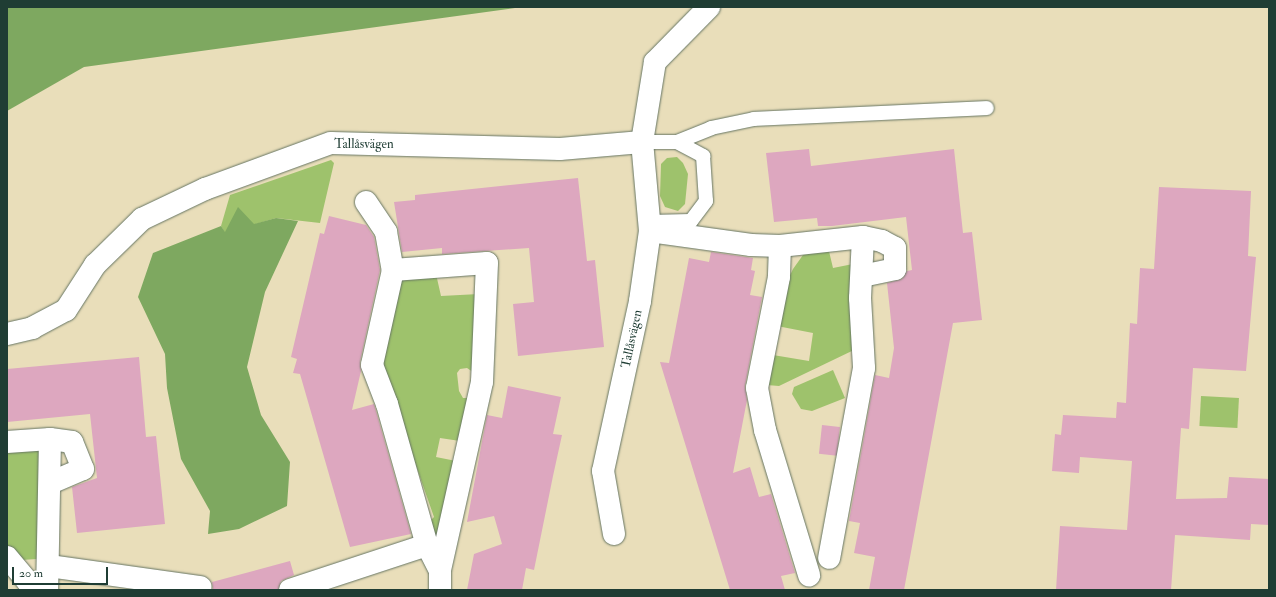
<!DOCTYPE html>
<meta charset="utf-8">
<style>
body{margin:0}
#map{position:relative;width:1276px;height:597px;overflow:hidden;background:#e9deba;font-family:"IM FELL Double Pica",serif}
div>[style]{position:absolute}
.green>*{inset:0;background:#9ec26c;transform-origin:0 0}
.forest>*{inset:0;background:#7ea860}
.building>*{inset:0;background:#dda7bf;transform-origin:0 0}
.roads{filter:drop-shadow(0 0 1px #667563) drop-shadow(0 0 1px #667563)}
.lane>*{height:14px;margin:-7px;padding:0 7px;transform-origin:7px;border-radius:7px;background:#fff}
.street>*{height:22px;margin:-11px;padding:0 11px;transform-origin:11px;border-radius:11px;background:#fff}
span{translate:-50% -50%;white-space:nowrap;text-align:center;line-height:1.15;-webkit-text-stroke:3.5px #fff;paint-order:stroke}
.street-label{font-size:13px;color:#1f3d34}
.frame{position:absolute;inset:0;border:8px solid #1f3d34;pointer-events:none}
.scale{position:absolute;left:12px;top:567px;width:96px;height:18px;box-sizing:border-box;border:2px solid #1f3d34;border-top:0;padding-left:5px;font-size:12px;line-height:14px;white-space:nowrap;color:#1f3d34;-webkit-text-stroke:3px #fff;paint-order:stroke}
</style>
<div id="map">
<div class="green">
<div style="clip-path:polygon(677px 157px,683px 163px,688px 174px,685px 204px,678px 211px,665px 207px,660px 196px,661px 164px,667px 158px)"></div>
<div style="clip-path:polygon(331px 160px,334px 163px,320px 223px,276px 218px,225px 233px,221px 226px,230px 195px)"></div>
<div style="clip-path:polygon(815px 247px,828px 247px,833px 268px,853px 264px,856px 349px,779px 386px,767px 385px,773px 355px,809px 361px,813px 333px,777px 326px,785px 286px,793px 269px,803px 255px)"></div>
<div style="clip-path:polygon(436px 274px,441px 296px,479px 294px,476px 374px,467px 368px,460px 369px,457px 373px,459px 391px,463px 398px,470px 398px,460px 441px,440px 438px,436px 457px,456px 461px,441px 538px,436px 535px,428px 523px,434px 517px,392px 397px,382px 359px,399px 276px)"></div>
<div style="clip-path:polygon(833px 370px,845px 398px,812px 411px,801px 409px,792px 394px,794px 387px)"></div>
<div style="left:1201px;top:396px;width:38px;height:30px;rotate:3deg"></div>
<div style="clip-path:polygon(7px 448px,46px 450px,37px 559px,21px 560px,7px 546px)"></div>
</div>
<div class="forest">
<div style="clip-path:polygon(7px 7px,522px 7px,84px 67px,7px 111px)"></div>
<div style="clip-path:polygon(238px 207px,254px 224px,276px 218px,298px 221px,265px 292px,247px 367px,261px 415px,290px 462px,287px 506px,239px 529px,208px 534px,210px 511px,181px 459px,167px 388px,165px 354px,138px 297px,153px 253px,221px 226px,225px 232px)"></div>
</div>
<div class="building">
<div style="clip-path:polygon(809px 149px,811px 166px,954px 149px,963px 233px,972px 232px,982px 320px,953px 323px,904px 590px,869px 590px,875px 557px,854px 553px,860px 523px,849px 521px,875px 375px,889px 378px,894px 348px,887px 283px,902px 279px,907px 271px,912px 270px,906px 217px,832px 226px,818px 226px,817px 218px,774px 222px,766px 153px)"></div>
<div style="clip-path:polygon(578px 178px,587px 261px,595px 260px,604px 347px,518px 356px,513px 304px,534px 302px,529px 248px,442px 254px,442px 248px,402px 252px,394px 202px,415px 200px,415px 195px)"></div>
<div style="clip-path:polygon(1159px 187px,1251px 191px,1248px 256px,1256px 257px,1246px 371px,1193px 368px,1189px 429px,1181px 428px,1176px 499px,1227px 498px,1229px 477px,1269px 479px,1269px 525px,1251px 524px,1250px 540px,1175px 535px,1171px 590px,1056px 590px,1060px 526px,1127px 530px,1132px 461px,1080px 457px,1079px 473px,1052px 471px,1055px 434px,1061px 435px,1063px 415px,1116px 418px,1117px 402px,1126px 403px,1130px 323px,1137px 324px,1140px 268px,1154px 269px)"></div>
<div style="clip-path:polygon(329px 216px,366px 225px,374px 237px,380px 270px,360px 362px,361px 371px,352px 410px,374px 404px,411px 534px,350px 547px,300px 374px,293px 373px,297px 359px,291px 357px,320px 233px,324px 234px)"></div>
<div style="clip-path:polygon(711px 252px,753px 258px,751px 270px,755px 271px,750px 295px,762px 297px,745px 386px,747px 400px,733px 473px,750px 467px,759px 497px,771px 494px,795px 573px,781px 576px,785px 590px,730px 590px,660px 362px,669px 363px,689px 258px,709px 262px)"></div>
<div style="clip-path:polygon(139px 357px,146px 437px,156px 436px,165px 524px,77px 533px,72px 487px,97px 478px,90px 414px,7px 422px,7px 369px)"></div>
<div style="clip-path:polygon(508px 386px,561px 397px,553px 434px,562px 435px,553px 476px,534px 570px,526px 568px,522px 590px,467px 590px,474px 554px,502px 544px,494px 516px,467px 522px,487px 415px,502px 418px)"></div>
<div style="left:822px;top:425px;width:18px;height:29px;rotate:6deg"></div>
<div style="clip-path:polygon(290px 561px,294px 575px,281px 581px,278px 590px,213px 590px,212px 582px)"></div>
</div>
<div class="roads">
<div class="lane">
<div style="left:642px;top:142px;width:35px"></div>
<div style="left:677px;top:142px;width:30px;rotate:28deg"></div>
<div style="left:703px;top:156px;width:45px;rotate:86.2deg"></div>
<div style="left:706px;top:201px;width:25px;rotate:127deg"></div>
<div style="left:691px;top:221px;width:41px;rotate:178.6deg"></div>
<div style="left:677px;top:142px;width:37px;rotate:-22deg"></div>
<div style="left:711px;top:128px;width:44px;rotate:-11.8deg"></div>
<div style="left:754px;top:119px;width:233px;rotate:-2.7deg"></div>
</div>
<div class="street">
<div style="left:366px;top:202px;width:36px;rotate:56deg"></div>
<div style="left:386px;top:232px;width:39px;rotate:80deg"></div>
<div style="left:393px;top:270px;width:94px;rotate:-4.3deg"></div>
<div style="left:487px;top:263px;width:119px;rotate:92.4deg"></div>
<div style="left:482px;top:382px;width:193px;rotate:102.6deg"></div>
<div style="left:650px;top:231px;width:102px;rotate:7.9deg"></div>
<div style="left:751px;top:245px;width:29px;rotate:2deg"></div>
<div style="left:780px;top:246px;width:83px;rotate:-6.2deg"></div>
<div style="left:863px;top:237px;width:61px;rotate:92.8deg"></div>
<div style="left:860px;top:298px;width:70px;rotate:86.7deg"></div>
<div style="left:864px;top:368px;width:193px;rotate:100.4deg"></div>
<div style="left:780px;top:246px;width:31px;rotate:92deg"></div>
<div style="left:779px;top:277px;width:113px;rotate:101.2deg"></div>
<div style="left:757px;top:388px;width:43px;rotate:79.2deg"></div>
<div style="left:765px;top:430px;width:152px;rotate:73.1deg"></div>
<div style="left:393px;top:270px;width:97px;rotate:102.5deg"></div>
<div style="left:372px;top:365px;width:42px;rotate:69deg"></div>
<div style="left:387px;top:404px;width:147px;rotate:74.2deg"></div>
<div style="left:427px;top:545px;width:28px;rotate:63deg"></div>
<div style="left:440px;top:570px;width:20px;rotate:90deg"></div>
<div style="left:862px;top:276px;width:34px;rotate:-12deg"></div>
<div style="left:895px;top:269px;width:21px;rotate:-90deg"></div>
<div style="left:895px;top:248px;width:15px;rotate:-152deg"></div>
<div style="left:882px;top:241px;width:19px;rotate:-168deg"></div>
<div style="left:7px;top:334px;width:26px;rotate:-13deg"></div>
<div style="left:32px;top:328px;width:38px;rotate:-28deg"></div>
<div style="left:66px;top:310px;width:54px;rotate:-57.2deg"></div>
<div style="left:95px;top:265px;width:66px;rotate:-44.4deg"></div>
<div style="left:142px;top:219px;width:70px;rotate:-25.5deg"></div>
<div style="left:205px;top:189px;width:134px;rotate:-20.1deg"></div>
<div style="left:331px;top:143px;width:229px;rotate:1.5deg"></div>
<div style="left:560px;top:149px;width:82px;rotate:-4.9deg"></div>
<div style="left:7px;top:442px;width:43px;rotate:-4deg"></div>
<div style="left:50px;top:439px;width:151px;rotate:91.1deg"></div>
<div style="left:50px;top:483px;width:36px;rotate:-23deg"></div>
<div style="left:83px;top:469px;width:29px;rotate:-112deg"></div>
<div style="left:72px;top:442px;width:22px;rotate:-172deg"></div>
<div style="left:614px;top:534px;width:64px;rotate:-99.9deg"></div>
<div style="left:603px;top:471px;width:174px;rotate:-77.7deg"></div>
<div style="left:640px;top:301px;width:71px;rotate:-81.9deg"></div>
<div style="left:650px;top:231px;width:89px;rotate:-95.1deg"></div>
<div style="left:642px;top:142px;width:81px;rotate:-80.8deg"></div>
<div style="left:655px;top:62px;width:77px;rotate:-45.5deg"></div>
<div style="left:7px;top:557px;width:33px;rotate:50deg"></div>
<div style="left:28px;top:582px;width:19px;rotate:9deg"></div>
<div style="left:49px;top:566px;width:153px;rotate:7.9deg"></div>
<div style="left:290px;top:590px;width:144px;rotate:-18.2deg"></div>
</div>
</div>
<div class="street-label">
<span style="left:364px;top:144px">Tallåsvägen</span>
<span style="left:632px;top:339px;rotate:-78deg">Tallåsvägen</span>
</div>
<div class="frame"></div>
<div class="scale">20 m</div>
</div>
